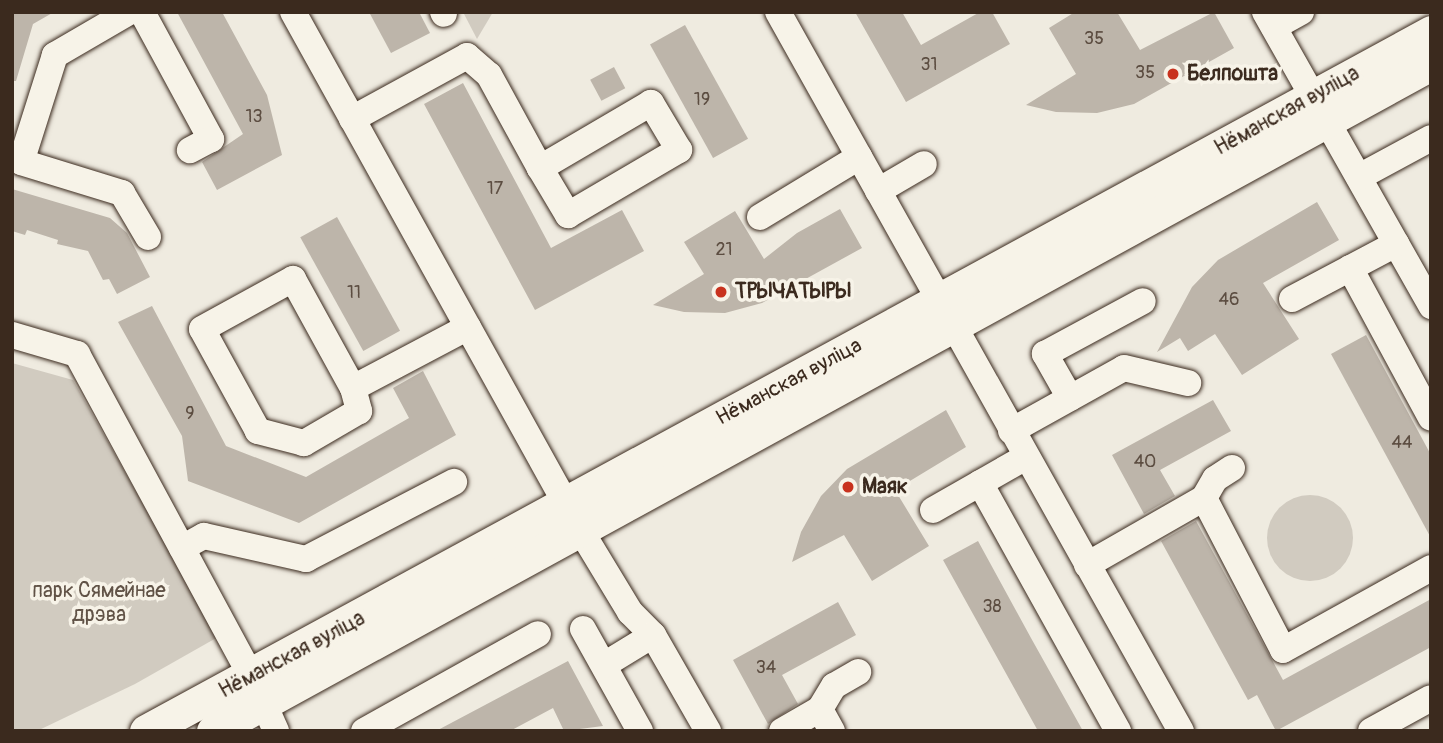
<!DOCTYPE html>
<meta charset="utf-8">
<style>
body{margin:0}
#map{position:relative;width:1443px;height:743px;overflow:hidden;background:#efebe0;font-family:Pangolin,sans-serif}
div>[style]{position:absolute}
.green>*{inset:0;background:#d1cbc0}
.round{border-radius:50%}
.building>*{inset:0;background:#bdb5aa;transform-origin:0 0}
.roads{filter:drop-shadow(0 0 2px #3b2a1e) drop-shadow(0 0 2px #3b2a1e)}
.minor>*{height:26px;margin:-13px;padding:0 13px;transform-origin:13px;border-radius:13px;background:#f7f3e8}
.major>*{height:33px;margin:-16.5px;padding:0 16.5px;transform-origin:16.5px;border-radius:16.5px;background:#f7f3e8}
.dots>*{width:19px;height:19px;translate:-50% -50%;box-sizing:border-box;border:4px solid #f7f3e8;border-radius:50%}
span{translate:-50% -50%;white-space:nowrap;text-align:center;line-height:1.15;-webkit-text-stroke:7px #f7f3e8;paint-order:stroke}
.number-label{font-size:18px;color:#5c4d41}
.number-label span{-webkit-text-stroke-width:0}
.poi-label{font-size:21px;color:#3b2a1e;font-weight:700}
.left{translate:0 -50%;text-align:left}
.street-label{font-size:21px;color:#3b2a1e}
.park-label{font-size:21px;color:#605246}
.frame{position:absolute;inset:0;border:14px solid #3b2a1e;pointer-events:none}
</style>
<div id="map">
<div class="green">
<div style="clip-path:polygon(463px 12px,493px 12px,477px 39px)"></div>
<div style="clip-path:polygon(12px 363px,73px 380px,218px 637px,135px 684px,37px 731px,12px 731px)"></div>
<div class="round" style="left:1267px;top:495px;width:86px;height:86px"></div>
</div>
<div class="building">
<div style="clip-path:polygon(12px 12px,54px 12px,33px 24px,16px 81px,12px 81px)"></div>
<div style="clip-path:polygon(177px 12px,222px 12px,267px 95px,282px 155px,217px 190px,202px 162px,243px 134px)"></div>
<div style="clip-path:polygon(369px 12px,419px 12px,430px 33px,391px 53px)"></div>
<div style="clip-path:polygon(855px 12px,902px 12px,921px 45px,980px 12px,992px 12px,1010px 44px,906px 102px)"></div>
<div style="clip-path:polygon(1075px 12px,1117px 12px,1140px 50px,1214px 12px,1234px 48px,1134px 104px,1097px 113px,1056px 112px,1026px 105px,1076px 74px,1049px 28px)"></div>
<div style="left:685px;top:25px;width:130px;height:40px;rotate:61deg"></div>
<div style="left:614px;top:67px;width:24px;height:27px;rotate:62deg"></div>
<div style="clip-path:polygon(463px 83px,551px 248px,622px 210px,644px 251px,535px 310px,424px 104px)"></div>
<div style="clip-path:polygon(12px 189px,110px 218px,127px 233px,150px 277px,117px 294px,109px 279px,103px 280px,88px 251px,57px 244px,58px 240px,27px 230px,25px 235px,12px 231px)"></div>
<div style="clip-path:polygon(1317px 202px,1339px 240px,1263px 283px,1299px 339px,1242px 375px,1215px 334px,1188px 351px,1180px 338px,1157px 352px,1192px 287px,1218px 260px)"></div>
<div style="clip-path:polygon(840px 209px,862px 248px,762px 303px,725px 313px,684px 312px,653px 305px,704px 274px,684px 242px,735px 211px,764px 259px,797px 233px)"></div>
<div style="left:337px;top:217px;width:130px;height:42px;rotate:61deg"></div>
<div style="clip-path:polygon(152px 306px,226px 446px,306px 477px,409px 418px,393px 388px,423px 371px,456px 435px,299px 523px,188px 481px,182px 436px,118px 322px)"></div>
<div style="clip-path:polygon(1366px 335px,1431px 455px,1431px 538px,1331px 354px)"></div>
<div style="clip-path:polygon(1213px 400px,1231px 431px,1160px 470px,1175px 496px,1144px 514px,1112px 455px)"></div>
<div style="clip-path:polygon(946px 410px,966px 447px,895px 490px,929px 546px,872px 581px,844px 535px,792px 562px,801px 532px,821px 496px,847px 469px)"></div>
<div style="clip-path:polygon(1196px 521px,1283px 680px,1431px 599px,1431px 647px,1276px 731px,1257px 695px,1248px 700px,1161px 541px)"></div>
<div style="clip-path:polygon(978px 541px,1031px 638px,1083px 731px,1038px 731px,943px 560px)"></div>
<div style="clip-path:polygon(838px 602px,856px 635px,782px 675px,798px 704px,768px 724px,733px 660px)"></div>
<div style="clip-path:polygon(568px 661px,603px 726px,564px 731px,553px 708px,510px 731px,436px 731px)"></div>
</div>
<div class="roads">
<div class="minor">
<div style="left:129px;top:12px;width:86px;rotate:149.8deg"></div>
<div style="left:55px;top:55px;width:112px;rotate:107.6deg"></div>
<div style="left:21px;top:162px;width:106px;rotate:17.1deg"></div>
<div style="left:122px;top:193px;width:51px;rotate:59.4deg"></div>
<div style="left:142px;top:12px;width:145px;rotate:61.5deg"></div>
<div style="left:211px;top:139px;width:24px;rotate:152deg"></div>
<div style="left:293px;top:12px;width:594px;rotate:60.97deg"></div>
<div style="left:581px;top:531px;width:95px;rotate:58.8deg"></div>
<div style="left:630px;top:612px;width:33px;rotate:45deg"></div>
<div style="left:653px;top:635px;width:111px;rotate:60.2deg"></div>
<div style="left:443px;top:12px;width:2px;rotate:63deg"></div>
<div style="left:778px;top:12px;width:824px;rotate:60.73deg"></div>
<div style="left:1265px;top:12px;width:338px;rotate:60.5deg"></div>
<div style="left:1274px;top:27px;width:31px;rotate:-29deg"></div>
<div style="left:352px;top:119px;width:131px;rotate:-28.7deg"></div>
<div style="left:467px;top:56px;width:29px;rotate:41deg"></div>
<div style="left:489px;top:75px;width:106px;rotate:61.3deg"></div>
<div style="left:540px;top:168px;width:55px;rotate:59.2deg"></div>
<div style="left:568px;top:215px;width:129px;rotate:-30.4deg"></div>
<div style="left:679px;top:150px;width:55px;rotate:-120.8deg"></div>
<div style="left:651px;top:103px;width:129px;rotate:149.6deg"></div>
<div style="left:1359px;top:177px;width:82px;rotate:-28.4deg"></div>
<div style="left:878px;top:191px;width:53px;rotate:-30.4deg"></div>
<div style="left:760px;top:217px;width:116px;rotate:-31.2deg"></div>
<div style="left:1350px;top:268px;width:170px;rotate:61.6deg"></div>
<div style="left:293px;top:279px;width:124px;rotate:61.2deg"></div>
<div style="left:353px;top:388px;width:24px;rotate:75deg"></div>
<div style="left:359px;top:411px;width:64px;rotate:149.8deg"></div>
<div style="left:304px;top:443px;width:48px;rotate:-165.4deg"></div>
<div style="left:258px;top:431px;width:116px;rotate:-118.8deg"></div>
<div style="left:202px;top:329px;width:104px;rotate:-28.8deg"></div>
<div style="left:1292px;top:299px;width:118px;rotate:-27.9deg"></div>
<div style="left:12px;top:335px;width:68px;rotate:16.3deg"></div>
<div style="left:77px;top:354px;width:367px;rotate:61.6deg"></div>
<div style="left:252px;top:677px;width:59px;rotate:66deg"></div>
<div style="left:353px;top:388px;width:130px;rotate:-27.9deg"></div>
<div style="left:1070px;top:398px;width:51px;rotate:-119.6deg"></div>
<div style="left:1045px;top:354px;width:111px;rotate:-28.4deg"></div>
<div style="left:1011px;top:431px;width:129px;rotate:-29.1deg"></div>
<div style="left:1124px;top:368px;width:66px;rotate:13.2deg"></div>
<div style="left:1232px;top:468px;width:20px;rotate:147deg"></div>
<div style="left:1215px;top:479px;width:22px;rotate:120deg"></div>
<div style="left:1204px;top:498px;width:171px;rotate:62.5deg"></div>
<div style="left:1283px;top:650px;width:169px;rotate:-29deg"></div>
<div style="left:980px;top:483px;width:284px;rotate:60.9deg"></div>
<div style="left:933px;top:510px;width:107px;rotate:-29.7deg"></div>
<div style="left:182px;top:548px;width:25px;rotate:-29deg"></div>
<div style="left:204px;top:536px;width:105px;rotate:12.7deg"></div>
<div style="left:306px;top:559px;width:167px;rotate:-27.5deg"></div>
<div style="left:1087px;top:565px;width:135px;rotate:-29.8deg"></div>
<div style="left:583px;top:629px;width:117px;rotate:60.8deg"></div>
<div style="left:604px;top:665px;width:57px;rotate:-31.5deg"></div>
<div style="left:364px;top:731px;width:199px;rotate:-29.1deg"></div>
<div style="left:782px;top:731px;width:44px;rotate:-30.1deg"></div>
<div style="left:832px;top:731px;width:25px;rotate:-119deg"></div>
<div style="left:820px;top:709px;width:27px;rotate:-59deg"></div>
<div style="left:834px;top:686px;width:28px;rotate:-30deg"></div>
<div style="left:1371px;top:731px;width:68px;rotate:-28.8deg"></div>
</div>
<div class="major">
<div style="left:146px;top:731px;width:1463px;rotate:-28.54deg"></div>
<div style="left:213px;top:731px;width:1389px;rotate:-28.71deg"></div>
</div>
</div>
<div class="dots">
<div style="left:1173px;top:74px;background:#c8321e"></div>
<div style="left:721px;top:292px;background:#c8321e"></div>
<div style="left:848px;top:487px;background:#c8321e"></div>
</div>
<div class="number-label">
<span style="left:1094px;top:39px">35</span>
<span style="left:929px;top:65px">31</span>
<span style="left:1145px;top:73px">35</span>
<span style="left:702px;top:100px">19</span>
<span style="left:254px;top:117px">13</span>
<span style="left:495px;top:189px">17</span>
<span style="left:724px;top:250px">21</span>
<span style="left:354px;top:293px">11</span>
<span style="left:1229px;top:300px">46</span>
<span style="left:190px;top:414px">9</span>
<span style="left:1402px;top:443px">44</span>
<span style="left:1145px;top:462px">40</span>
<span style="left:992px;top:607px">38</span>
<span style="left:766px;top:668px">34</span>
</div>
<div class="poi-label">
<span class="left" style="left:1187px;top:74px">Белпошта</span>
<span class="left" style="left:735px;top:292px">ТРЫЧАТЫРЫ</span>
<span class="left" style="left:862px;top:487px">Маяк</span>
</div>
<div class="street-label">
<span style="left:1287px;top:111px;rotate:-29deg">Нёманская вуліца</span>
<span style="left:789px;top:382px;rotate:-28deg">Нёманская вуліца</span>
<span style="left:292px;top:655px;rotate:-28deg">Нёманская вуліца</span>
</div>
<div class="park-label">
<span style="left:99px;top:603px">парк Сямейнае<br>дрэва</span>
</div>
<div class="frame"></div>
</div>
